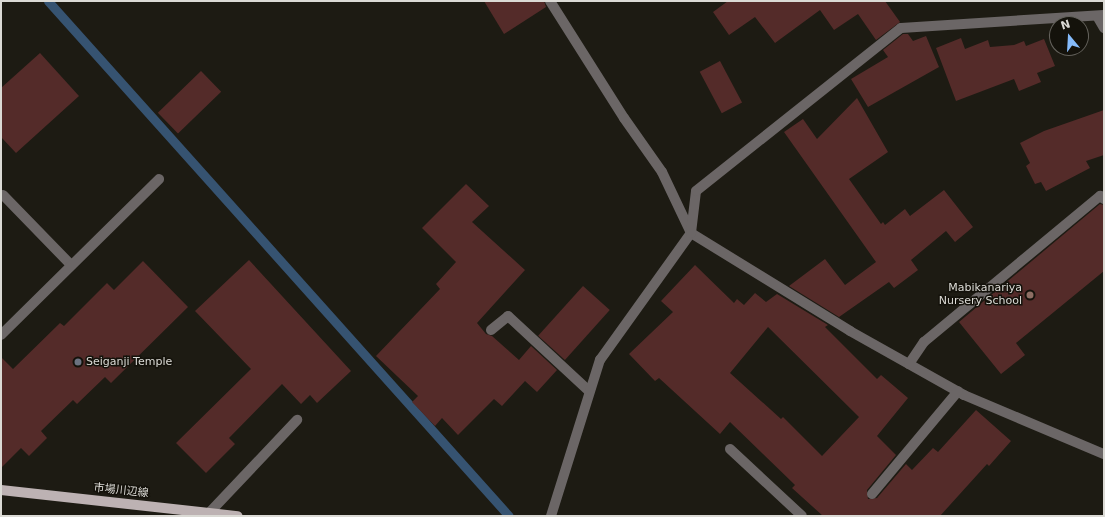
<!DOCTYPE html>
<meta charset="utf-8">
<style>
body{margin:0}
#map{position:relative;width:1105px;height:517px;overflow:hidden;background:#1d1b13;font-family:"DejaVu Sans","Noto Sans JP",sans-serif}
div>[style]{position:absolute}
.stream>*{height:9px;margin:-4.5px;padding:0 4.5px;transform-origin:4.5px;border-radius:4.5px;background:#365371}
.building>*{inset:0;background:#542b29;transform-origin:0 0}
.minor>*{height:10px;margin:-5px;padding:0 5px;transform-origin:5px;border-radius:5px;background:#6b6666}
.major>*{height:10px;margin:-5px;padding:0 5px;transform-origin:5px;border-radius:5px;background:#bdb2b3}
.dots>*{width:11px;height:11px;translate:-50% -50%;box-sizing:border-box;border:2px solid #14120b;border-radius:50%}
span{translate:-50% -50%;white-space:nowrap;text-align:center;line-height:1.15;-webkit-text-stroke:3px #14120b;paint-order:stroke}
.poi-label{font-size:11px;color:#dbdad5}
.right{translate:-100% -50%;text-align:right}
.left{translate:0 -50%;text-align:left}
.street-label{font-size:11px;color:#dbdad5}
.frame{position:absolute;inset:0;border:2px solid #dbdad5;pointer-events:none}
.north{position:absolute;left:1049px;top:16px;width:40px;height:40px;box-sizing:border-box;background:#14120b;border:1px solid #64625c;border-radius:50%;rotate:342deg;font-size:11px;font-weight:700;line-height:16px;text-align:center;color:#dbdad5}
.north::after{content:'';display:block;margin:auto;width:14px;height:18px;background:#85bbfb;clip-path:polygon(50% 0,100% 100%,50% 72%,0 100%)}
</style>
<div id="map">
<div class="stream">
<div style="left:48px;top:1px;width:691px;rotate:48.17deg"></div>
</div>
<div class="building">
<div style="clip-path:polygon(484px 1px,544px 1px,546px 7px,504px 34px)"></div>
<div style="clip-path:polygon(728px 1px,885px 1px,900px 22px,876px 40px,858px 14px,834px 30px,820px 10px,775px 43px,755px 17px,729px 35px,713px 12px)"></div>
<div style="clip-path:polygon(903px 34px,908px 34px,913px 41px,926px 36px,939px 67px,868px 107px,851px 79px,888px 57px,883px 50px)"></div>
<div style="clip-path:polygon(961px 38px,965px 49px,988px 40px,990px 47px,1014px 45px,1024px 41px,1026px 46px,1044px 39px,1055px 66px,1037px 73px,1041px 82px,1019px 91px,1014px 79px,956px 101px,936px 48px)"></div>
<div style="clip-path:polygon(40px 53px,79px 96px,16px 153px,1px 137px,1px 88px)"></div>
<div style="left:720px;top:61px;width:47px;height:23px;rotate:62deg"></div>
<div style="left:201px;top:71px;width:29px;height:60px;rotate:46deg"></div>
<div style="clip-path:polygon(857px 98px,888px 152px,849px 179px,881px 224px,883px 222px,885px 225px,905px 209px,910px 216px,944px 190px,973px 227px,955px 242px,946px 231px,911px 260px,918px 270px,894px 288px,889px 282px,839px 317px,789px 286px,825px 259px,845px 285px,876px 262px,784px 132px,803px 119px,817px 139px)"></div>
<div style="clip-path:polygon(1104px 110px,1104px 155px,1086px 161px,1090px 168px,1046px 191px,1041px 182px,1035px 184px,1026px 166px,1030px 163px,1020px 143px,1044px 131px)"></div>
<div style="clip-path:polygon(466px 184px,489px 206px,472px 222px,525px 270px,477px 323px,486px 334px,492px 336px,519px 360px,531px 346px,557px 370px,537px 392px,525px 381px,502px 406px,494px 399px,458px 435px,442px 418px,435px 426px,412px 402px,418px 396px,376px 356px,440px 289px,436px 284px,456px 262px,422px 228px)"></div>
<div style="clip-path:polygon(1100px 204px,1104px 205px,1104px 271px,1016px 343px,1025px 355px,1001px 374px,959px 322px)"></div>
<div style="clip-path:polygon(249px 260px,351px 371px,317px 403px,310px 395px,301px 404px,282px 384px,229px 438px,235px 444px,206px 473px,176px 443px,251px 369px,195px 311px)"></div>
<div style="clip-path:polygon(143px 261px,188px 307px,111px 383px,105px 377px,77px 404px,73px 400px,41px 431px,47px 438px,29px 456px,21px 448px,1px 468px,1px 357px,13px 369px,60px 323px,64px 326px,107px 283px,114px 290px)"></div>
<div style="clip-path:polygon(evenodd,695px 265px,734px 303px,737px 299px,744px 305px,755px 293px,766px 302px,777px 294px,828px 325px,825px 327px,877px 379px,881px 375px,908px 398px,877px 436px,896px 455px,867px 490px,868px 499px,877px 498px,906px 464px,912px 470px,933px 448px,938px 452px,976px 410px,1011px 441px,989px 466px,987px 464px,940px 516px,823px 516px,792px 488px,795px 485px,730px 422px,720px 434px,659px 378px,655px 381px,629px 354px,673px 312px,661px 301px,695px 265px,768px 327px,859px 417px,822px 456px,783px 417px,781px 419px,730px 373px,768px 327px)"></div>
<div style="left:583px;top:286px;width:36px;height:67px;rotate:42deg"></div>
</div>
<div class="minor">
<div style="left:550px;top:1px;width:138px;rotate:57.7deg"></div>
<div style="left:624px;top:118px;width:66px;rotate:54.9deg"></div>
<div style="left:662px;top:172px;width:68px;rotate:64.6deg"></div>
<div style="left:691px;top:233px;width:187px;rotate:31.6deg"></div>
<div style="left:850px;top:331px;width:131px;rotate:29.3deg"></div>
<div style="left:964px;top:395px;width:152px;rotate:22.9deg"></div>
<div style="left:1097px;top:16px;width:14px;rotate:60deg"></div>
<div style="left:3px;top:195px;width:98px;rotate:45.8deg"></div>
<div style="left:491px;top:330px;width:22px;rotate:-39deg"></div>
<div style="left:508px;top:316px;width:110px;rotate:42.8deg"></div>
<div style="left:1px;top:335px;width:222px;rotate:-44.6deg"></div>
<div style="left:909px;top:364px;width:27px;rotate:-56deg"></div>
<div style="left:924px;top:342px;width:229px;rotate:-39.7deg"></div>
<div style="left:1100px;top:196px;width:5px;rotate:37deg"></div>
<div style="left:730px;top:449px;width:98px;rotate:42.9deg"></div>
<div style="left:872px;top:494px;width:134px;rotate:-50.1deg"></div>
<div style="left:210px;top:512px;width:127px;rotate:-46.6deg"></div>
<div style="left:551px;top:516px;width:164px;rotate:-72.6deg"></div>
<div style="left:600px;top:360px;width:156px;rotate:-54.4deg"></div>
<div style="left:691px;top:233px;width:42px;rotate:-83.2deg"></div>
<div style="left:696px;top:191px;width:262px;rotate:-38.5deg"></div>
<div style="left:901px;top:28px;width:203px;rotate:-3.7deg"></div>
</div>
<div class="major">
<div style="left:1px;top:490px;width:238px;rotate:6.3deg"></div>
</div>
<div class="dots">
<div style="left:1030px;top:295px;background:#8d6e63"></div>
<div style="left:78px;top:362px;background:#6b7280"></div>
</div>
<div class="poi-label">
<span class="right" style="left:1022px;top:295px">Mabikanariya<br>Nursery School</span>
<span class="left" style="left:86px;top:362px">Seiganji Temple</span>
</div>
<div class="street-label">
<span style="left:121px;top:491px;rotate:6deg">市場川辺線</span>
</div>
<div class="frame"></div>
<div class="north">N</div>
</div>
